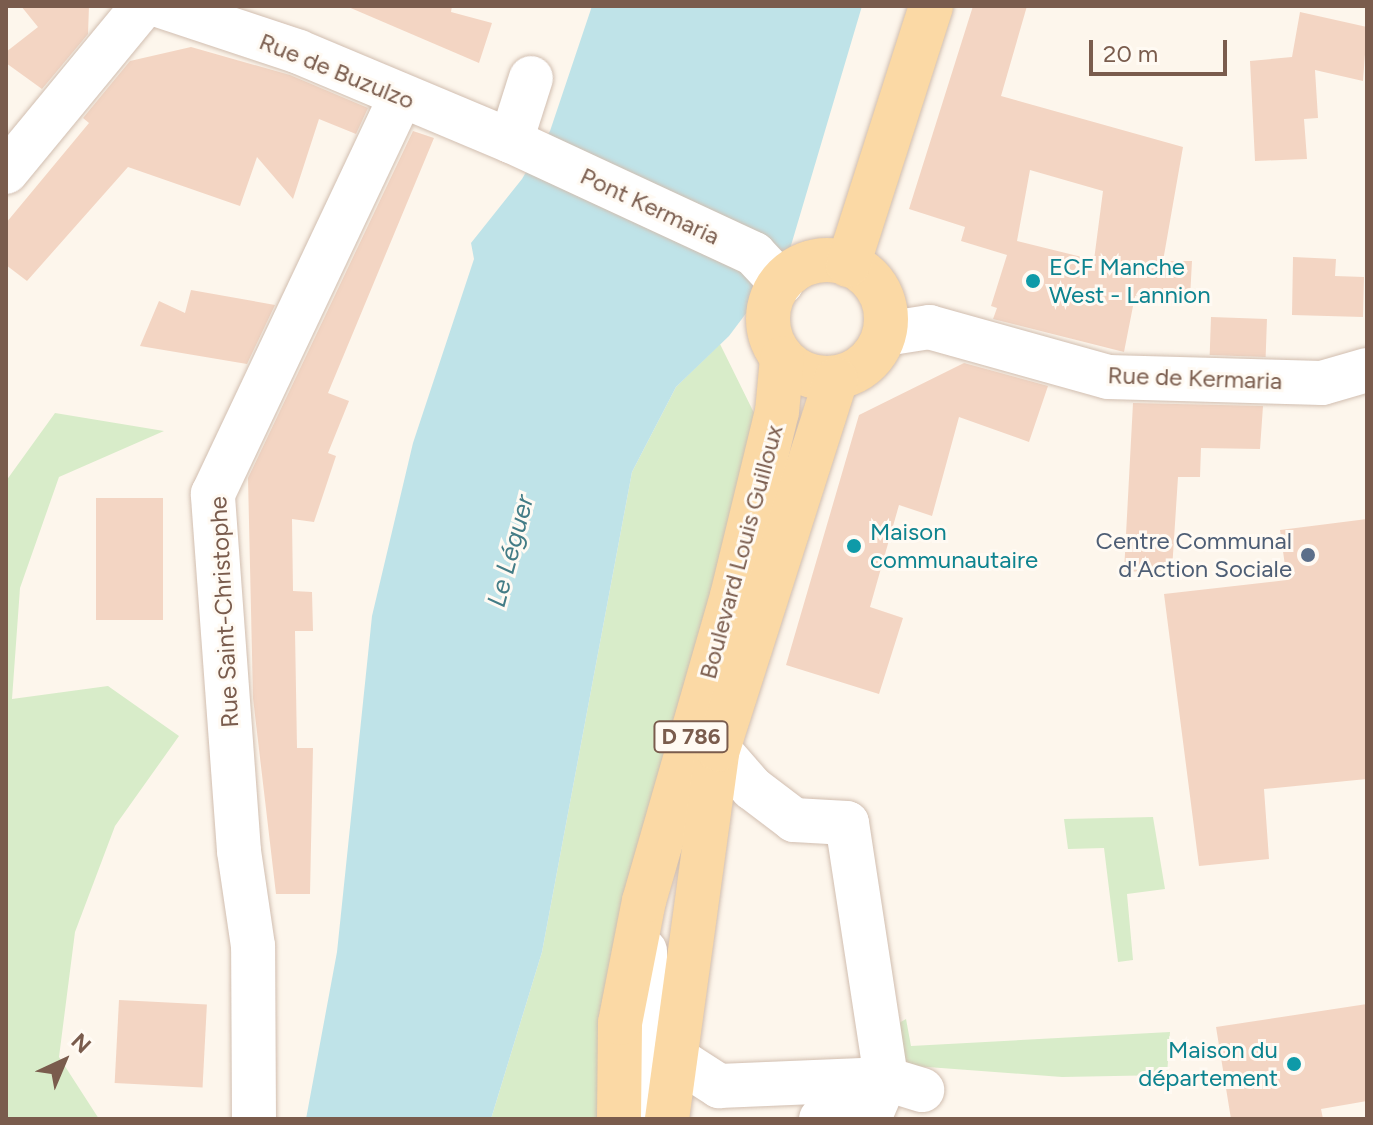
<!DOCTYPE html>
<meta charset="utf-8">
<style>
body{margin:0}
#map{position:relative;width:1373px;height:1125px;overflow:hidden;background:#fdf6ec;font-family:Figtree,sans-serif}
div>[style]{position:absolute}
.green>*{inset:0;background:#d8ecc9}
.water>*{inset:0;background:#bfe3e8}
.building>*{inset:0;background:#f3d5c3;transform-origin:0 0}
.roads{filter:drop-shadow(0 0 2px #d1beb0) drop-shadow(0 0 2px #d1beb0)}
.minor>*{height:44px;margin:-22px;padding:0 22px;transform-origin:22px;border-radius:22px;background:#fff}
.major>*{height:44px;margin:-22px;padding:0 22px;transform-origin:22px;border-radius:22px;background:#fbd9a5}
.major>.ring{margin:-22px;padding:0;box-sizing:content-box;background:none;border:44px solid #fbd9a5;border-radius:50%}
.dots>*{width:22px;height:22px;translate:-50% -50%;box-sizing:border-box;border:4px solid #fffaf3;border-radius:50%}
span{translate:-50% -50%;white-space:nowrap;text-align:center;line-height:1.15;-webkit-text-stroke:6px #fffaf3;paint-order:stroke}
.shield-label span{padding:2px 6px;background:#fffaf3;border:2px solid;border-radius:6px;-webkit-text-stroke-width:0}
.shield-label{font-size:22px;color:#7a5c4d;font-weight:700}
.street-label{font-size:24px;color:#7a5c4d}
.culture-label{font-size:24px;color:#0d838f}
.left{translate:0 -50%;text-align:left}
.right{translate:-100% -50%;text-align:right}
.service-label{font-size:24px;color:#4e5e75}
.water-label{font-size:26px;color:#437c86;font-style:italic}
.frame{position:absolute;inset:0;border:8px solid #7a5c4d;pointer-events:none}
.north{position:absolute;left:24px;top:1021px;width:80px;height:80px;-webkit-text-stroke:6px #fffaf3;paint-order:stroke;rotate:44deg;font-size:22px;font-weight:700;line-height:32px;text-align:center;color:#7a5c4d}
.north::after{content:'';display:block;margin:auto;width:28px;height:36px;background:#7a5c4d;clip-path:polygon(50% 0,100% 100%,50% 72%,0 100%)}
.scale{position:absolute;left:1089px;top:40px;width:138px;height:36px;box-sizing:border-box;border:4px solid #7a5c4d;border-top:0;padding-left:10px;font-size:24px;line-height:28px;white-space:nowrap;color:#7a5c4d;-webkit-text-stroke:6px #fffaf3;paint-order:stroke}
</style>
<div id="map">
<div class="green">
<div style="clip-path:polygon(720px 344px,756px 417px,608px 1119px,491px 1119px,542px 952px,632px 472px,676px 387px)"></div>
<div style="clip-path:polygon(55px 413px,164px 431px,59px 477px,20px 588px,12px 699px,108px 686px,179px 736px,115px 826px,75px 932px,59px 1057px,99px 1119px,6px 1119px,6px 481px)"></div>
<div style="clip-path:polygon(1153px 817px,1165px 889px,1127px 894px,1133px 960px,1118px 962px,1104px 848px,1068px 849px,1064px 819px)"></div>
<div style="clip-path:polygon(906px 1019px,911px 1046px,1170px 1032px,1167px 1075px,1062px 1077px,901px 1065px,890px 1028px)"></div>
</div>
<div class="water">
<div style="clip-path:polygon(592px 6px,862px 6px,787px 259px,729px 336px,676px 387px,632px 472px,542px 952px,491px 1119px,306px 1119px,337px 952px,372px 616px,413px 443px,474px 259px,471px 243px,522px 179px,550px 131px)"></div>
</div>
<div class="building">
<div style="clip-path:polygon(21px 6px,89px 6px,88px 34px,42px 89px,6px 63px,6px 52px,38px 27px)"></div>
<div style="clip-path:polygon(346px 6px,452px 6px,451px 12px,492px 23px,479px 63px)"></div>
<div style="clip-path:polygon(evenodd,973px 6px,1027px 6px,1001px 96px,1183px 147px,1163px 261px,1192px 261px,1190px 298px,1135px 296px,1124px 352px,993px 319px,997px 308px,991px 306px,1007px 255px,961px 241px,965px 227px,909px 209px,973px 6px,1030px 170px,1103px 191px,1094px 260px,1017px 241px,1030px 170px)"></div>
<div style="clip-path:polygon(1300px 12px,1367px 27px,1363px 81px,1315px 70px,1318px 118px,1304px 119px,1307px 159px,1255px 161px,1250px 61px,1292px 57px)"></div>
<div style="clip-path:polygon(191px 47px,290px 75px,368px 108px,356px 134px,319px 119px,293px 199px,257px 157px,240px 206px,128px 167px,27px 281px,6px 265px,6px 223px,89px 123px,83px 118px,130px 61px)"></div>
<div style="clip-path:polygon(413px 131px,434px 138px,328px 393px,349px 401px,328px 453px,336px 456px,314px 522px,292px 519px,293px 591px,312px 592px,313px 631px,295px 631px,297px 748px,313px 748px,310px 894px,276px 894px,253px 698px,248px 478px)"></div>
<div style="clip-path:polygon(1293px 257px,1336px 259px,1335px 276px,1364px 277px,1363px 317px,1292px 315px)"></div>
<div style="clip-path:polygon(191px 290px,275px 305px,247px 364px,140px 346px,159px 301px,185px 313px)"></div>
<div style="left:1211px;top:317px;width:56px;height:38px;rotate:2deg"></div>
<div style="clip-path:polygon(964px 363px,1048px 386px,1029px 442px,959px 417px,932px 516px,899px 505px,870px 607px,903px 618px,879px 694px,786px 665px,859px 415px)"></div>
<div style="clip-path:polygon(1133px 403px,1263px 406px,1260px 449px,1201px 448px,1200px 477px,1178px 477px,1172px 570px,1124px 572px)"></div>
<div style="left:163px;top:498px;width:122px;height:67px;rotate:90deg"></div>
<div style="clip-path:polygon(1367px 519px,1367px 779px,1264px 789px,1269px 859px,1199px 866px,1164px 594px,1287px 580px,1280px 530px)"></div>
<div style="left:119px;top:1000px;width:88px;height:83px;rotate:3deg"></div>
<div style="clip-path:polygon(1367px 1004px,1367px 1101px,1321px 1109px,1323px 1119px,1231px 1119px,1216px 1027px)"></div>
</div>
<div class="roads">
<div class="minor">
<div style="left:161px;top:6px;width:145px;rotate:18.4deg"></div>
<div style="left:299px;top:52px;width:230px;rotate:22.8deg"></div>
<div style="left:511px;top:141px;width:268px;rotate:24.9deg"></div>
<div style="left:754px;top:254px;width:40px;rotate:47deg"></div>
<div style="left:511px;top:141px;width:66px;rotate:-72.4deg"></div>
<div style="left:6px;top:172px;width:215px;rotate:-50.5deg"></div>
<div style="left:885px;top:334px;width:45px;rotate:-9deg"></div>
<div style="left:929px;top:327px;width:186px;rotate:15.6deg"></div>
<div style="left:1108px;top:377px;width:214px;rotate:1.6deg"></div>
<div style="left:1322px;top:383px;width:47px;rotate:-16.1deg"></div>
<div style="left:718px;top:749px;width:52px;rotate:48.9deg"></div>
<div style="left:752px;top:788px;width:53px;rotate:37.3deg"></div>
<div style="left:794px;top:820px;width:53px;rotate:3.2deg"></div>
<div style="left:847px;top:823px;width:259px;rotate:81.3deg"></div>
<div style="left:886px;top:1079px;width:43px;rotate:113deg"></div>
<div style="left:645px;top:951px;width:164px;rotate:89.7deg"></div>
<div style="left:646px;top:1115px;width:7px;rotate:34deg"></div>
<div style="left:674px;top:1057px;width:54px;rotate:32.8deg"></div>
<div style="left:719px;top:1086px;width:167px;rotate:-2.4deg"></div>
<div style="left:886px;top:1079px;width:38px;rotate:17deg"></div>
<div style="left:254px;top:1119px;width:173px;rotate:-90.3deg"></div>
<div style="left:253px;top:946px;width:96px;rotate:-98.4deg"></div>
<div style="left:239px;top:851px;width:358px;rotate:-94.2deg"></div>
<div style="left:213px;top:494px;width:439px;rotate:-64.7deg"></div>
<div style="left:821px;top:1119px;width:47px;rotate:-3.7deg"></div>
</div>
<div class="major">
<div class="ring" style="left:768px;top:260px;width:74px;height:74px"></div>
<div style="left:848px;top:265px;width:272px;rotate:-72.2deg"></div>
<div style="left:619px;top:1119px;width:96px;rotate:-89.4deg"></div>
<div style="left:620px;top:1023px;width:124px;rotate:-78.9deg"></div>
<div style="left:644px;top:901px;width:317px;rotate:-73.9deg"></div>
<div style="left:732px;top:596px;width:189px;rotate:-76.3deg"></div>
<div style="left:777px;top:412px;width:54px;rotate:-84.7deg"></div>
<div style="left:667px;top:1119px;width:373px;rotate:-82.2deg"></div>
<div style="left:718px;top:749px;width:388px;rotate:-72.3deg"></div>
</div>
</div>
<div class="dots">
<div style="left:1033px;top:281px;background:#0f9aa8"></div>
<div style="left:854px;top:546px;background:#0f9aa8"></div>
<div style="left:1308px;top:555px;background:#5c6f8a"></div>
<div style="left:1294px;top:1064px;background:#0f9aa8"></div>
</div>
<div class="shield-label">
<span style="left:691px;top:737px">D 786</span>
</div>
<div class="street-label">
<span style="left:337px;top:71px;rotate:22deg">Rue de Buzulzo</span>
<span style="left:650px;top:206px;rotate:25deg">Pont Kermaria</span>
<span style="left:1195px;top:378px;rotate:2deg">Rue de Kermaria</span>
<span style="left:741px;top:552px;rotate:-75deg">Boulevard Louis Guilloux</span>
<span style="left:224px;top:612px;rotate:-93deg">Rue Saint-Christophe</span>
</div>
<div class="culture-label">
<span class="left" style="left:1049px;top:281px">ECF Manche<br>West - Lannion</span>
<span class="left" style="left:870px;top:546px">Maison<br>communautaire</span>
<span class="right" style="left:1278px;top:1064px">Maison du<br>département</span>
</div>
<div class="service-label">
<span class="right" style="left:1292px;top:555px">Centre Communal<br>d'Action Sociale</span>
</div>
<div class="water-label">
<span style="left:511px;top:551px;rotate:-75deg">Le Léguer</span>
</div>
<div class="frame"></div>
<div class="north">N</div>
<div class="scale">20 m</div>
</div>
